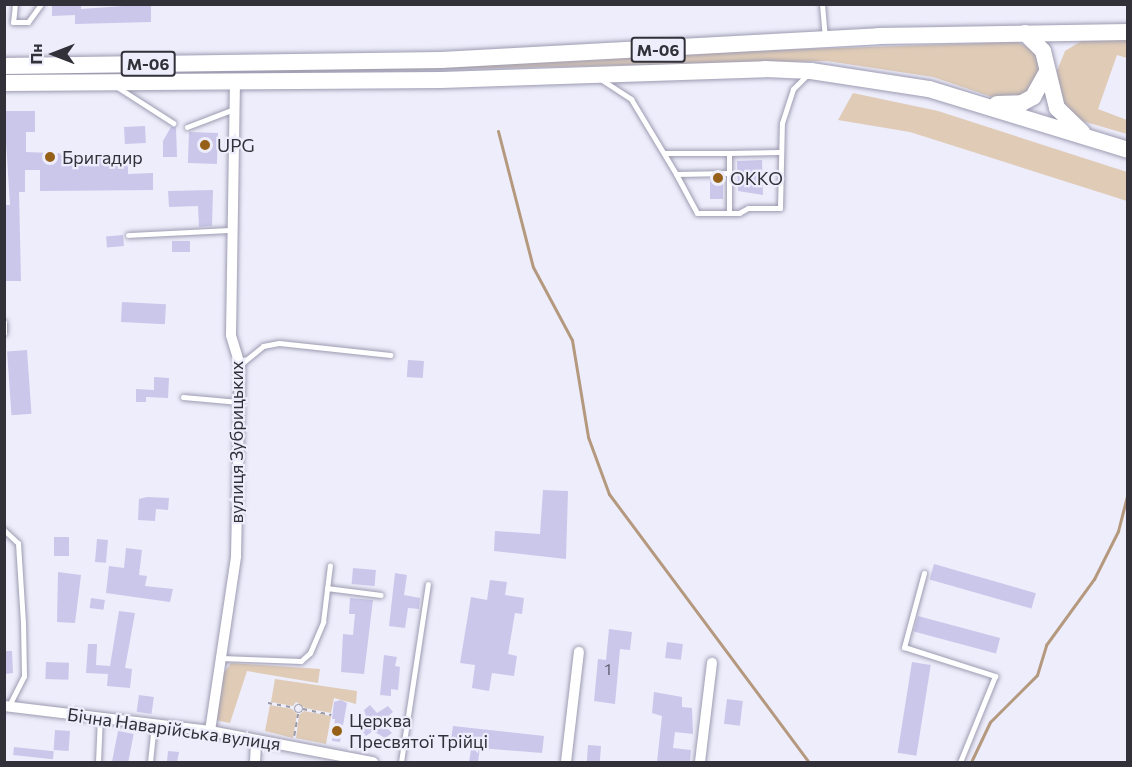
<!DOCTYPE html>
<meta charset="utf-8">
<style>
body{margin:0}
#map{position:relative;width:1132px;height:767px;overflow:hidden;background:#eeedfb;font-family:Commissioner,sans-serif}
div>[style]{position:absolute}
.green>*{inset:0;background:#dfcbb6}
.stream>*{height:3px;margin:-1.5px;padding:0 1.5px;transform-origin:1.5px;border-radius:1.5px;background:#b4997e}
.building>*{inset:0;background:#cac7eb;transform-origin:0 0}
.path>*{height:1.5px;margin-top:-0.75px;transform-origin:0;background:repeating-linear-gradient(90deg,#9a99a5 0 4.5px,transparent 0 9px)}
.path>.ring{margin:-0.75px;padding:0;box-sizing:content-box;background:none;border:1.5px solid #9a99a5;border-radius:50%}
.roads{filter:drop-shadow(0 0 2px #9c9bb1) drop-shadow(0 0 2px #9c9bb1)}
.service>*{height:5px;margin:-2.5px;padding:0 2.5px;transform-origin:2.5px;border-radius:2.5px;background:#fff}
.minor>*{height:10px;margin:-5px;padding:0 5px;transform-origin:5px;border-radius:5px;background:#fff}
.trunk>*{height:16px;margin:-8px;padding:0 8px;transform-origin:8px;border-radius:8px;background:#fff}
.dots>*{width:16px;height:16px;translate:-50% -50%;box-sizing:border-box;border:3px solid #eeedfb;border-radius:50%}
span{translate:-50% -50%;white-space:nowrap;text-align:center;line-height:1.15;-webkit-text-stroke:4.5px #eeedfb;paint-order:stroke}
.number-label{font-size:15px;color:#585666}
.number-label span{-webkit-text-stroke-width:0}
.shield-label span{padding:2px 4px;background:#eeedfb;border:2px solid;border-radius:4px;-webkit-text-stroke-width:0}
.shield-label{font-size:16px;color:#32313a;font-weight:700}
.poi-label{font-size:18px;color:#32313a}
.left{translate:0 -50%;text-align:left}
.street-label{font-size:18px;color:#32313a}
.frame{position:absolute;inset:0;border:6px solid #32313a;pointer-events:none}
.north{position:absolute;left:24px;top:24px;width:60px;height:60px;-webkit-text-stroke:4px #eeedfb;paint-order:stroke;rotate:270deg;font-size:16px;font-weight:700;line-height:24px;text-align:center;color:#32313a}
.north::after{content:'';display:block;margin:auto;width:21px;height:27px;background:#32313a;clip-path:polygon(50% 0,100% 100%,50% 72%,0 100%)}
</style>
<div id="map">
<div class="green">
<div style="clip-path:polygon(1127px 39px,1127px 58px,1117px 55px,1098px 109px,1127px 120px,1127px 134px,1079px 120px,1059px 99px,1057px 71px,1065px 51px,1083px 40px)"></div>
<div style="clip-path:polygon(1018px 42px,1034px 51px,1041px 69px,1030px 94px,1001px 100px,933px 77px,827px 61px,63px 77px,60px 74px)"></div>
<div style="clip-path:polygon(853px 93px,938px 111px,1127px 172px,1127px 201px,910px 132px,838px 120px)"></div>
<div style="clip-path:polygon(231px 663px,320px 669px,318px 683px,247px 671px,230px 723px,215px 720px,224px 673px)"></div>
<div style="clip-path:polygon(275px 679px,357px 691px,356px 704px,334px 698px,331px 713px,305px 708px,296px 702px,293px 706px,271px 702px)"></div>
<div style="clip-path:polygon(270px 705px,292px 709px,297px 714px,293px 738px,265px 731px)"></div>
<div style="clip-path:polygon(304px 711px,331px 716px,326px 744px,296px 738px,299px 715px)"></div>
</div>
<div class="stream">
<div style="left:498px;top:131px;width:140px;rotate:75.6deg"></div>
<div style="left:533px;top:267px;width:83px;rotate:61.9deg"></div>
<div style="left:572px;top:340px;width:98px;rotate:80.6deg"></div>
<div style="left:588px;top:437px;width:61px;rotate:69.8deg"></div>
<div style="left:609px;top:494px;width:334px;rotate:53.3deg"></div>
<div style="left:971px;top:762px;width:44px;rotate:-64.6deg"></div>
<div style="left:990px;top:722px;width:66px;rotate:-45deg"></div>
<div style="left:1037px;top:675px;width:31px;rotate:-73deg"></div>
<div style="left:1046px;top:645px;width:82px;rotate:-54deg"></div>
<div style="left:1094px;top:579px;width:54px;rotate:-63.4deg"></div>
<div style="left:1118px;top:531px;width:40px;rotate:-75.6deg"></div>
</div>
<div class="building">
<div style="clip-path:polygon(52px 4px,81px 4px,81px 9px,151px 4px,151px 22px,75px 24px,75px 15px,52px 16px)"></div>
<div style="clip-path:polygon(4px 111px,35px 111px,35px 132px,26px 132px,26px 152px,128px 156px,128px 174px,153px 173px,153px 190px,40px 191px,40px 170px,25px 170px,25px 192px,19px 192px,21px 281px,4px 281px,4px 205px,10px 205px)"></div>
<div style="left:145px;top:126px;width:17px;height:21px;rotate:87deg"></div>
<div style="clip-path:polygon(171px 127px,176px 127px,177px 157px,163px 157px,163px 141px)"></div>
<div style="left:189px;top:132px;width:29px;height:31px;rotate:2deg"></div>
<div style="clip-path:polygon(762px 160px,763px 195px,738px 191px,737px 161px)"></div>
<div style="left:710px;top:178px;width:13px;height:21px"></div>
<div style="clip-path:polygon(213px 190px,212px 226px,199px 227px,198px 206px,169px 207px,168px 191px)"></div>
<div style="left:123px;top:235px;width:11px;height:17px;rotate:85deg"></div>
<div style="left:172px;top:241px;width:18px;height:11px"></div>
<div style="left:122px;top:302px;width:44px;height:20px;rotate:3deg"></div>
<div style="left:27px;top:350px;width:64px;height:20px;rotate:86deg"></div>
<div style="left:408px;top:360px;width:16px;height:17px;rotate:4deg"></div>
<div style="clip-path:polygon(154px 377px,169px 378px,168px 398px,146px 397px,146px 402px,136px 402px,136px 389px,154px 390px)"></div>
<div style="clip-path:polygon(543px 490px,568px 491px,566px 559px,494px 551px,495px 531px,540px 534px)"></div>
<div style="clip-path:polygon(147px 497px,169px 498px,168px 510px,156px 509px,155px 521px,138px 520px,139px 499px)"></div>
<div style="left:54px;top:537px;width:15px;height:19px"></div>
<div style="left:97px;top:539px;width:11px;height:23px;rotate:5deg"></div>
<div style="clip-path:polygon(126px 548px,142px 550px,139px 575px,147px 576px,145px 586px,173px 589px,170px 602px,106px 593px,109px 566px,124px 568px)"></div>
<div style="left:934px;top:564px;width:106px;height:16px;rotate:16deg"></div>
<div style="left:353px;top:568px;width:23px;height:16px;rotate:5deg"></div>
<div style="clip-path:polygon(58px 572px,81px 575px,75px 623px,57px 622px)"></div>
<div style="clip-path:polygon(395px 573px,407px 575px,404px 595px,420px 598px,419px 609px,408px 608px,405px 628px,389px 626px)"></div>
<div style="clip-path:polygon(490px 580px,507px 582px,505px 595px,524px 598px,522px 614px,515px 613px,508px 654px,517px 656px,514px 676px,492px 673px,489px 691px,472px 688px,475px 665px,460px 663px,471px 597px,487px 600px)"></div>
<div style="left:91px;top:598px;width:14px;height:10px;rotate:8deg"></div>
<div style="clip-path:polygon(350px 598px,373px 600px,364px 674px,341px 672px,343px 634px,353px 635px,355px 614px,349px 614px)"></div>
<div style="clip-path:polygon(119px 611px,135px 613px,125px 668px,132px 669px,130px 688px,107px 686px,108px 674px,86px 673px,88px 644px,97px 644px,96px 665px,110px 666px)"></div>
<div style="left:918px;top:616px;width:85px;height:16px;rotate:15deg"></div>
<div style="clip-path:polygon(609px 629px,632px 632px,630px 650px,620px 649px,615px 704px,594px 701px,598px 659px,606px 660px)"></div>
<div style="left:667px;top:642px;width:16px;height:16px;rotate:7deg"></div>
<div style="clip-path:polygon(4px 651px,12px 651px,13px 673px,4px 674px)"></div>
<div style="clip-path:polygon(384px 655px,397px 657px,395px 666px,400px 667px,398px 690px,391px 689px,391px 696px,380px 695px)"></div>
<div style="left:46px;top:662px;width:23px;height:17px;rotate:2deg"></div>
<div style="left:912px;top:662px;width:19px;height:92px;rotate:9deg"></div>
<div style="clip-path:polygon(654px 692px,682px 697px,682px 707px,692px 708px,693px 734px,675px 732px,673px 748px,691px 750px,690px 762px,657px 762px,662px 716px,652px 713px)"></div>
<div style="left:139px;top:695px;width:15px;height:17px;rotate:8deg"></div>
<div style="left:727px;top:699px;width:16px;height:25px;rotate:7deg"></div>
<div style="clip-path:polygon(341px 700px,347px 703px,340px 742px,332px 741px,335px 719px,332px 719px,334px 702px)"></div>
<div style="clip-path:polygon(370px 705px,377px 713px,388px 706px,393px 712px,387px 717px,385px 726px,392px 733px,385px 738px,373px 731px,366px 736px,360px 728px,368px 722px,364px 710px)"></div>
<div style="clip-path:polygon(453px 726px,544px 736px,542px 753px,480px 748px,478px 762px,469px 762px,471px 750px,450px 747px)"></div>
<div style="left:55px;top:730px;width:15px;height:20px;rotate:4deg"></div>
<div style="left:118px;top:731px;width:16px;height:31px;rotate:11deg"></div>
<div style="left:588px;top:745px;width:13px;height:17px;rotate:4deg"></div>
<div style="left:14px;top:747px;width:40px;height:8px;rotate:6deg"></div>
<div style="clip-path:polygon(168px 751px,179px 752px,177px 762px,167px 762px)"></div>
</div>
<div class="path">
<div style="left:268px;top:703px;width:27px;rotate:10deg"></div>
<div class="ring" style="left:295px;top:705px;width:6.5px;height:6.5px"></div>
<div style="left:303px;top:709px;width:29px;rotate:12deg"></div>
<div style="left:294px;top:736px;width:23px;rotate:-80deg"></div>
</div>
<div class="roads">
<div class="service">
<div style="left:15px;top:4px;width:18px;rotate:96deg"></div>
<div style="left:13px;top:22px;width:15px"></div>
<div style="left:28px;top:22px;width:22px;rotate:-54deg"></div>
<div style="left:822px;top:4px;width:33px;rotate:85deg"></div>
<div style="left:602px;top:80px;width:35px;rotate:33deg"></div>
<div style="left:631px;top:99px;width:87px;rotate:59deg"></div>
<div style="left:676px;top:174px;width:53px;rotate:-1.1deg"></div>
<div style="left:729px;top:173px;width:20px;rotate:-90deg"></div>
<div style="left:729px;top:153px;width:50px;rotate:-1.1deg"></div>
<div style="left:117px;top:87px;width:67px;rotate:32.7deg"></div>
<div style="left:187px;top:127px;width:50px;rotate:-21deg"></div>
<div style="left:665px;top:153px;width:64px"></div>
<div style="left:729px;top:173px;width:40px;rotate:90deg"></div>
<div style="left:676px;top:174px;width:44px;rotate:61.7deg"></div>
<div style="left:697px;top:213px;width:42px"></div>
<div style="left:739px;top:213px;width:10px;rotate:-29deg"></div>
<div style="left:748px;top:208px;width:32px"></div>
<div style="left:780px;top:208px;width:85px;rotate:-88.7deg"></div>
<div style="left:782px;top:123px;width:36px;rotate:-72deg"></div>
<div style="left:793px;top:89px;width:21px;rotate:-45deg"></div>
<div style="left:128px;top:235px;width:104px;rotate:-2.8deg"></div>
<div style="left:4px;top:322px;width:11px;rotate:90deg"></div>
<div style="left:241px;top:364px;width:28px;rotate:-39deg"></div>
<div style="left:263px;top:346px;width:16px;rotate:-11deg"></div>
<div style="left:279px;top:343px;width:112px;rotate:6.2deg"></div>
<div style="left:183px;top:397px;width:56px;rotate:5.1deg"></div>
<div style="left:4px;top:530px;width:19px;rotate:43deg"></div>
<div style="left:18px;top:543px;width:80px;rotate:86.4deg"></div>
<div style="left:23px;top:623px;width:53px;rotate:88.9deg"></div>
<div style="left:24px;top:676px;width:34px;rotate:117deg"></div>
<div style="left:924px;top:573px;width:77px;rotate:105.1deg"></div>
<div style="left:904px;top:647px;width:96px;rotate:17.7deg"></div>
<div style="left:995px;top:676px;width:93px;rotate:112.1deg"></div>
<div style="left:327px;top:588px;width:54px;rotate:7.4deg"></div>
<div style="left:221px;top:658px;width:80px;rotate:2.1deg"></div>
<div style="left:301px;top:661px;width:12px;rotate:-42deg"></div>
<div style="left:310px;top:653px;width:34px;rotate:-67deg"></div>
<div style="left:323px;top:622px;width:57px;rotate:-83deg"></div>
<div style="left:98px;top:762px;width:45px;rotate:-87.5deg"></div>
<div style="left:150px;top:762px;width:38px;rotate:-84deg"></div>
<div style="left:401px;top:762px;width:180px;rotate:-81.4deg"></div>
</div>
<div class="minor">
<div style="left:4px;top:706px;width:208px;rotate:6.9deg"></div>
<div style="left:210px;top:731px;width:166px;rotate:10.8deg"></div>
<div style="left:210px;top:731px;width:177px;rotate:-81.5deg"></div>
<div style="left:236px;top:556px;width:191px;rotate:-88.8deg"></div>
<div style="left:240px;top:365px;width:31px;rotate:-107deg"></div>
<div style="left:231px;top:335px;width:256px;rotate:-89.1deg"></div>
<div style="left:255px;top:762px;width:22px;rotate:-87deg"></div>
<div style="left:566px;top:762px;width:111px;rotate:-83.3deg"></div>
<div style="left:700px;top:762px;width:100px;rotate:-83.1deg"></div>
</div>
<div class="trunk">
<div style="left:1025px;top:33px;width:25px;rotate:45deg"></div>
<div style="left:1043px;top:51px;width:59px;rotate:76.2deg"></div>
<div style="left:1057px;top:108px;width:35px;rotate:44deg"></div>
<div style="left:4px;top:66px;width:437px;rotate:-0.8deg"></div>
<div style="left:441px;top:60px;width:438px;rotate:-3.1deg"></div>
<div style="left:878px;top:36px;width:250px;rotate:-0.9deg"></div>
<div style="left:4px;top:83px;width:437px;rotate:-0.4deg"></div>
<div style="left:441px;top:80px;width:324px;rotate:-1.9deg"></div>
<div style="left:765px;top:69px;width:46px;rotate:2.5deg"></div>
<div style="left:811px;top:71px;width:119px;rotate:8.7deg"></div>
<div style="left:929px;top:89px;width:208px;rotate:17deg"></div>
<div style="left:997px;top:104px;width:25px;rotate:-2deg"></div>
<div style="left:1022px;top:103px;width:13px;rotate:-29deg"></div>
<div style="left:1033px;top:97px;width:29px;rotate:-61deg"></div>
</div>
</div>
<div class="dots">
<div style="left:205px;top:145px;background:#966018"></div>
<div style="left:50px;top:157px;background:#966018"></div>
<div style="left:718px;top:178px;background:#966018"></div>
<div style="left:337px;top:731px;background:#966018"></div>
</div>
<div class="number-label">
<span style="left:608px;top:670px">1</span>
</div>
<div class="shield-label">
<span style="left:658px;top:50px">М-06</span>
<span style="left:148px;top:64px">М-06</span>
</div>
<div class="poi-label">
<span class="left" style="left:217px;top:145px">UPG</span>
<span class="left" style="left:62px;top:157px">Бригадир</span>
<span class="left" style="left:730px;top:178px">ОККО</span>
<span class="left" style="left:349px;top:731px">Церква<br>Пресвятої Трійці</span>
</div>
<div class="street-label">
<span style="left:236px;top:442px;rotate:-90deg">вулиця Зубрицьких</span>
<span style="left:174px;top:729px;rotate:8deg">Бічна Наварійська вулиця</span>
</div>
<div class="frame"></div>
<div class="north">Пн</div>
</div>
